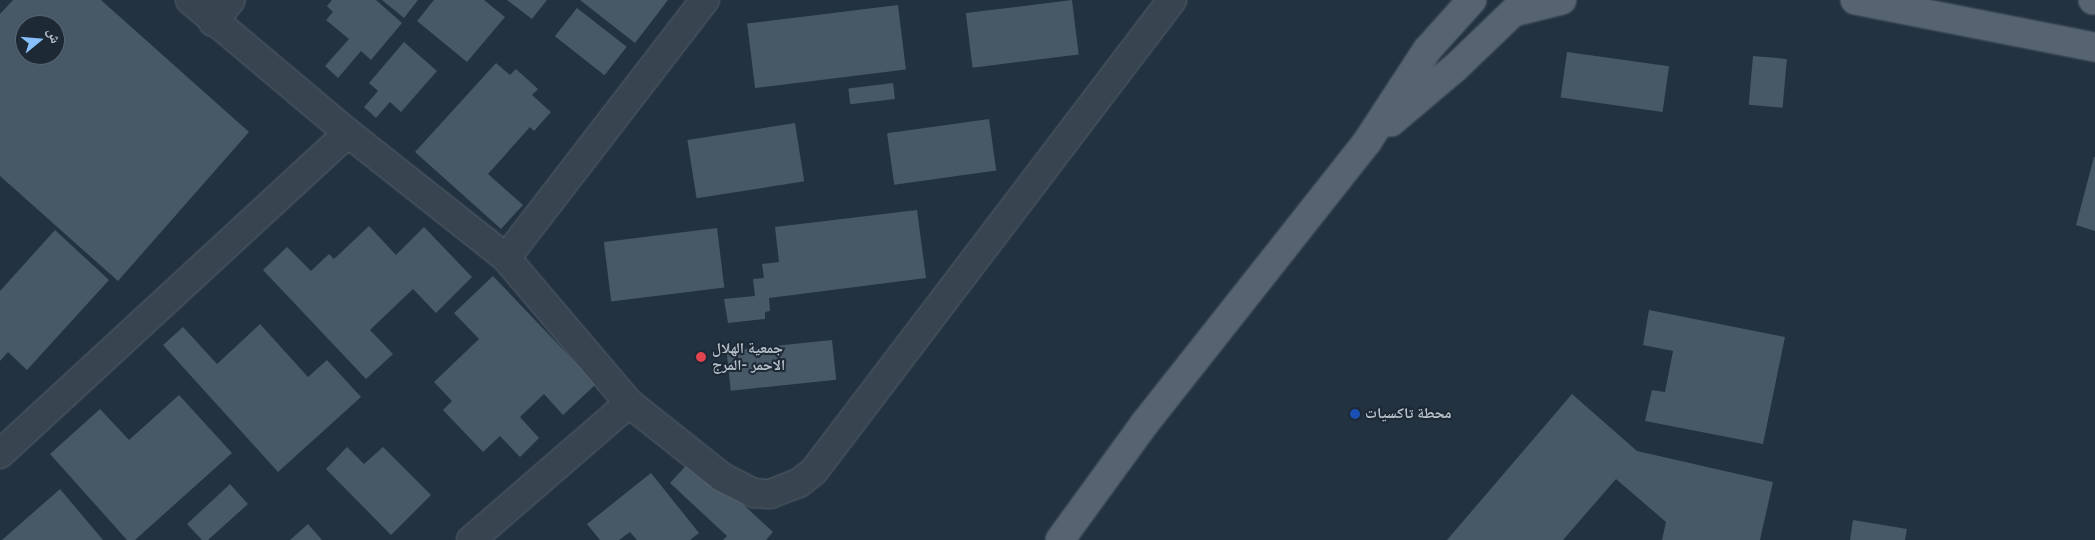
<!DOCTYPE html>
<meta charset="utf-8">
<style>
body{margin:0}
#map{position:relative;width:2095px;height:540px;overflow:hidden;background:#233240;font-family:Karla,"Noto Naskh Arabic",sans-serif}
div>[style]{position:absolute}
.building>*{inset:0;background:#475866;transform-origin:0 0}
.roads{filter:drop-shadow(0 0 1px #56626d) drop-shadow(0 0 1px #56626d)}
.minor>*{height:28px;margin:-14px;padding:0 14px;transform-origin:14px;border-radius:14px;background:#384450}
.primary>*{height:28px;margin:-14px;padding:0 14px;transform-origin:14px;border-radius:14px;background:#566370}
.dots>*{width:14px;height:14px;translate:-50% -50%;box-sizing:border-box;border:2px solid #1d2935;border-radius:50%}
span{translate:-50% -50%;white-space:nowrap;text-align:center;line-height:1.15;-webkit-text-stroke:4px #1d2935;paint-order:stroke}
.poi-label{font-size:15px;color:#b4bfca;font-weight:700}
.left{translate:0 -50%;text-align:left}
.north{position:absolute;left:15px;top:15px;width:50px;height:50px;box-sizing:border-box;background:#1d2935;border:1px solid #596571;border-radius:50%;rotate:73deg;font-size:14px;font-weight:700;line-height:20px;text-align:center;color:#b4bfca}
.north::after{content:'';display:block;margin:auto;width:18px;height:22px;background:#87c0fc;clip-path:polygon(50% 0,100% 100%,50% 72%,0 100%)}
</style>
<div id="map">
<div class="building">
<div style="clip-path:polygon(evenodd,13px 0,101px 0,249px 132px,118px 281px,0 176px,0 14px,13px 0,25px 25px,55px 25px,55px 55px,25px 55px,25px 25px)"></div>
<div style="clip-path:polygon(332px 0,376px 0,402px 23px,371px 60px,361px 51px,338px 78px,325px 66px,349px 39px,326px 20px,333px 12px,327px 6px)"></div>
<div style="clip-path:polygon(382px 0,418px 0,404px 18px)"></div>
<div style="clip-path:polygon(434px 0,484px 0,505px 17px,467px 62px,417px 21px)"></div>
<div style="clip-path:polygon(507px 0,547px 0,532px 19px)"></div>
<div style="clip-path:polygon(580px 0,668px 0,635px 43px)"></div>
<div style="left:1072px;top:0;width:55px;height:107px;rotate:83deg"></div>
<div style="left:898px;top:5px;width:65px;height:152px;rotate:83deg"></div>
<div style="left:577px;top:8px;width:63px;height:36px;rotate:38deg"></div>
<div style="clip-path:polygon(404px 42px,437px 71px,401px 112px,390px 102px,376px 118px,364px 107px,378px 91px,369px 83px)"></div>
<div style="left:1567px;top:52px;width:103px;height:46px;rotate:8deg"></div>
<div style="left:1753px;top:56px;width:34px;height:49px;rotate:5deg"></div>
<div style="clip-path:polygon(496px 63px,510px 75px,516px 69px,538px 89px,532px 95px,551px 112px,534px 131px,530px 127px,488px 174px,523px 205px,501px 229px,415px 152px)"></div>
<div style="left:893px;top:83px;width:16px;height:45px;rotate:83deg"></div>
<div style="left:989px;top:119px;width:52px;height:103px;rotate:82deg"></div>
<div style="left:795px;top:123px;width:59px;height:109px;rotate:81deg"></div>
<div style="clip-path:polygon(2094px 157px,2095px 157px,2095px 231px,2076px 225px)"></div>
<div style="clip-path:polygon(917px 210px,926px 278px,769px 298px,770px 311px,765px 312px,765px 319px,728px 323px,724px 299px,755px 296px,753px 279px,764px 278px,762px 264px,779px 262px,775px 227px)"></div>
<div style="clip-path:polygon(369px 226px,396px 255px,424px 227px,472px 277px,436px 313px,413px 289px,370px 330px,393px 354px,366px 379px,263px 270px,287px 247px,311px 271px,329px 254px,334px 259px)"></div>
<div style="left:717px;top:228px;width:60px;height:114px;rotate:83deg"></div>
<div style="clip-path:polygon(55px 230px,109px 280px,27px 370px,8px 352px,0 361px,0 291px)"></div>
<div style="clip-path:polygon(493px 276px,596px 384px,563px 415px,544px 394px,520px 417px,539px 438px,520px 457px,500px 436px,483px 452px,443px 410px,452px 401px,434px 382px,479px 339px,454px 313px)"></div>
<div style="clip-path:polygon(1649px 310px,1785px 337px,1763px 444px,1645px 421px,1652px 390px,1665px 392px,1673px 351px,1643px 345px)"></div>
<div style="clip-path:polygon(260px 324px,308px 377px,327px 360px,361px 397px,278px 472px,163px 345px,183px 327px,217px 364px)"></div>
<div style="left:832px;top:340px;width:40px;height:106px;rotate:84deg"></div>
<div style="clip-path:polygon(1572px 394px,1637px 451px,1773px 482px,1760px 540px,1662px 540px,1666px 522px,1616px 479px,1563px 540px,1447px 540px)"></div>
<div style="clip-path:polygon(179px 395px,232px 453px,135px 540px,127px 540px,50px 454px,100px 409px,129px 440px)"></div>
<div style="clip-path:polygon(347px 447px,364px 464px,383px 447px,431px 495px,391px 535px,326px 469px)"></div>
<div style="clip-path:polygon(693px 458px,773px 532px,766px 540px,723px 540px,727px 536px,670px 483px)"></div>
<div style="clip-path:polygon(651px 473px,699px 533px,690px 540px,637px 540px,630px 532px,619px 540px,600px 540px,587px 524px)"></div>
<div style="clip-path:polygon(230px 484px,248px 504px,208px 540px,202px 540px,187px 524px)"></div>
<div style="clip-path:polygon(60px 489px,103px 540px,2px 540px)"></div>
<div style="clip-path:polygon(1853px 520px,1907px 529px,1905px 540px,1850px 540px)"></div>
<div style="clip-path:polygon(308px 524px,322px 540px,290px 540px)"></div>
</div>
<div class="roads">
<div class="minor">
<div style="left:190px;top:0;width:207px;rotate:40.1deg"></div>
<div style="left:348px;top:133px;width:201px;rotate:38.3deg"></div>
<div style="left:506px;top:258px;width:190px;rotate:49.7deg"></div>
<div style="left:629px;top:403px;width:119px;rotate:38.5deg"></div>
<div style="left:722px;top:477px;width:36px;rotate:27deg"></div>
<div style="left:754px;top:493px;width:16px;rotate:4deg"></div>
<div style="left:770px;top:494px;width:31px;rotate:-21deg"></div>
<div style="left:799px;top:483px;width:19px;rotate:-39deg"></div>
<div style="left:814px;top:471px;width:592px;rotate:-52.76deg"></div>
<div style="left:213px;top:22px;width:28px;rotate:-51deg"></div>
<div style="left:506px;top:258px;width:326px;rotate:-52.4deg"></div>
<div style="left:0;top:454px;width:473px;rotate:-42.7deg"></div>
<div style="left:471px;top:540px;width:209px;rotate:-40.9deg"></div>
</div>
<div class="primary">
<div style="left:1855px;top:0;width:245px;rotate:11.1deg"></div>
<div style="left:2093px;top:0;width:2px"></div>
<div style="left:1518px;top:11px;width:45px;rotate:-14deg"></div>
<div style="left:1391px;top:122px;width:84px;rotate:-40.2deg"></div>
<div style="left:1455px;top:68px;width:98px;rotate:-43.8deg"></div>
<div style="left:1060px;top:540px;width:145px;rotate:-54deg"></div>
<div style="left:1145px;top:423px;width:358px;rotate:-51.7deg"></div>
<div style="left:1367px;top:142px;width:110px;rotate:-56.9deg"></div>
<div style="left:1427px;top:50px;width:67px;rotate:-48deg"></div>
</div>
</div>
<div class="dots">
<div style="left:701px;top:357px;background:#e0444e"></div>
<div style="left:1355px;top:414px;background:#1a4fb4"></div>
</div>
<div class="poi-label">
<span class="left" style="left:712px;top:357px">جمعية الهلال<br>الاحمر -المرج</span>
<span class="left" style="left:1365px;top:414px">محطة تاكسيات</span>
</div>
<div class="north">ش</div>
</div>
